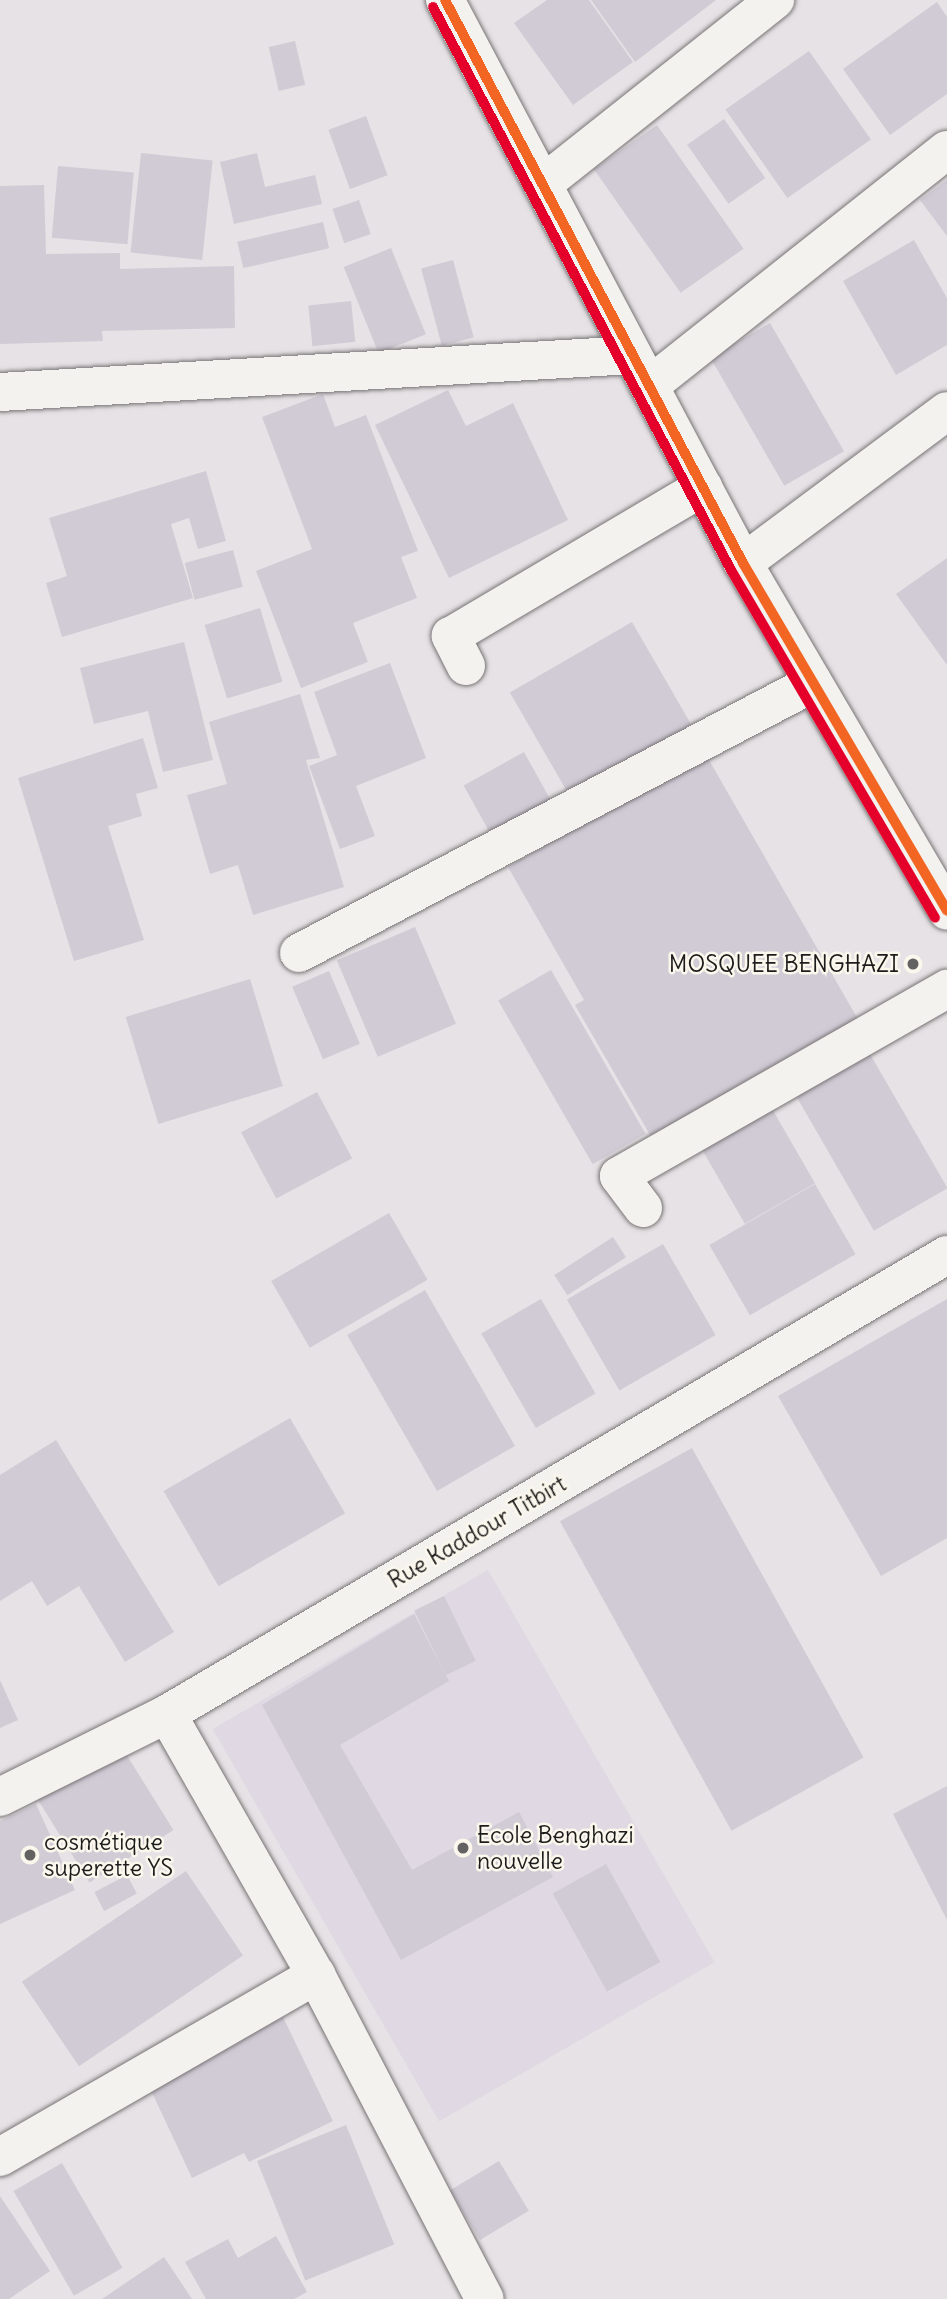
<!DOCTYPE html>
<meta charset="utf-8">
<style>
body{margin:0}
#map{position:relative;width:947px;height:2299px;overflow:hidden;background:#e6e2e5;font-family:Delius,sans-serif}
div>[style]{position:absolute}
.built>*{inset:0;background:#e0d8e3;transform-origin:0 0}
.building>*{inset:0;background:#d1cbd6;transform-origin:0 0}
.roads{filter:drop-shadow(0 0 2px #777576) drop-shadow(0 0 2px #777576)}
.minor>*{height:38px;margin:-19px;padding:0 19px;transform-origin:19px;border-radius:19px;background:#f4f2ef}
.major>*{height:38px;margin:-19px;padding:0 19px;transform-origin:19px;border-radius:19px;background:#f4f2ef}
.bus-1>*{height:10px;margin:-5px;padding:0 5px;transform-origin:5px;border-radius:5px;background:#f26522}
.bus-2>*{height:10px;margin:-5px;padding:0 5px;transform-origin:5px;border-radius:5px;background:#e4002b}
.dots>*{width:19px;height:19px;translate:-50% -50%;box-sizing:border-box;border:4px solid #fbf7ec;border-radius:50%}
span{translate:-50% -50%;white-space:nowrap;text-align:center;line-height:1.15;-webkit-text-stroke:5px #fbf7ec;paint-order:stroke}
.poi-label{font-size:23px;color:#1c1c1c}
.right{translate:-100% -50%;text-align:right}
.left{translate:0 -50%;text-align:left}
.street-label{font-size:23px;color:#1c1c1c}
</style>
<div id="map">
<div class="built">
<div style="left:488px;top:1570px;width:453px;height:318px;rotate:60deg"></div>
</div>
<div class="building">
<div style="clip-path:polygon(547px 0,589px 0,633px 62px,573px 105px,514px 23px)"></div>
<div style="clip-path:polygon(591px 0,716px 0,635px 62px)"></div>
<div style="clip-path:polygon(937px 2px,947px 17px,947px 94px,890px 135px,843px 69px)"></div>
<div style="left:295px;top:41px;width:45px;height:27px;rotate:77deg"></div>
<div style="left:809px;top:51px;width:108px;height:102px;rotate:55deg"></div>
<div style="left:366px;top:116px;width:63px;height:40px;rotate:70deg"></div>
<div style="left:724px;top:119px;width:72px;height:45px;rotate:55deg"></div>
<div style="left:657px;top:125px;width:151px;height:77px;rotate:55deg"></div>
<div style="left:141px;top:153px;width:72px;height:100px;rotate:6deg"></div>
<div style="clip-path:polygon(257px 153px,265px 187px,315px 175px,322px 204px,234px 224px,220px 162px)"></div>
<div style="left:58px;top:166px;width:76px;height:72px;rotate:5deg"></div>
<div style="clip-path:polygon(947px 180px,947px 236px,920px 200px)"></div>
<div style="clip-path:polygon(44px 185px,46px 254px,120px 253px,120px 269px,234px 266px,235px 328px,102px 331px,103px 341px,0 344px,0 186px)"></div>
<div style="left:359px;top:200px;width:36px;height:28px;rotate:71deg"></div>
<div style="left:323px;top:222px;width:27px;height:88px;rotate:77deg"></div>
<div style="clip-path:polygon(914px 240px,947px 298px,947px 345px,896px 375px,843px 281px)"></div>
<div style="left:391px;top:248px;width:93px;height:51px;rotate:68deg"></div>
<div style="left:453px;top:260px;width:80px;height:33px;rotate:75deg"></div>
<div style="left:351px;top:301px;width:41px;height:43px;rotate:84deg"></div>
<div style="left:770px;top:323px;width:148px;height:69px;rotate:60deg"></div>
<div style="clip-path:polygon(448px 390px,466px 426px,513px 403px,568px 520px,449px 578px,375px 425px)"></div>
<div style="clip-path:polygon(323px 394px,335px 427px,366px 415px,418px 551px,401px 557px,417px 598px,353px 623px,368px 662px,301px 688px,256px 571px,312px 549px,262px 417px)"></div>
<div style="clip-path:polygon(206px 471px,226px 541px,198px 549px,189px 518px,171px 524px,193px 598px,62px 637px,46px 583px,67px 576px,49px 518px)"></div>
<div style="left:233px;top:550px;width:38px;height:50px;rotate:75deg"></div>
<div style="clip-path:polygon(947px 558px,947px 665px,896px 594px)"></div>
<div style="left:260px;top:608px;width:77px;height:58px;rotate:73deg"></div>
<div style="left:632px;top:622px;width:123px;height:141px;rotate:60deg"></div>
<div style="clip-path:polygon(184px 642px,213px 760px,163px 772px,148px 711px,94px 724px,80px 668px)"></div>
<div style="clip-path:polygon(390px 663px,426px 758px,356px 786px,375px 836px,340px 849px,309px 766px,337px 755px,314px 692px)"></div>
<div style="clip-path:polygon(300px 694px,320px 758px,306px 760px,344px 887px,253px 915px,238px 865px,210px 874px,187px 795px,227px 784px,209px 722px)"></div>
<div style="clip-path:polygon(143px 738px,158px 788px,136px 794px,142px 816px,108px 826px,144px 940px,74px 961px,18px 778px)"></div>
<div style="left:524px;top:752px;width:63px;height:69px;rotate:61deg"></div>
<div style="clip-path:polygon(705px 753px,863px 1028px,657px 1147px,575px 1005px,584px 1000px,508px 867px)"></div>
<div style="left:415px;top:927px;width:105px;height:85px;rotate:67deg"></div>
<div style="left:551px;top:970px;width:189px;height:61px;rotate:60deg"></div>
<div style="left:329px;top:971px;width:79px;height:40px;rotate:67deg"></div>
<div style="left:250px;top:979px;width:112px;height:130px;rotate:73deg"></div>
<div style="left:866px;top:1047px;width:163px;height:85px;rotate:60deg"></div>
<div style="left:317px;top:1092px;width:75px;height:86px;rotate:62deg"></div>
<div style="left:767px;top:1100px;width:96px;height:81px;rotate:60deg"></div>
<div style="left:815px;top:1184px;width:81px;height:122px;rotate:60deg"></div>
<div style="left:389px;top:1213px;width:77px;height:136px;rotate:60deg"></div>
<div style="left:613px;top:1237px;width:24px;height:70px;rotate:57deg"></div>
<div style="left:663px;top:1244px;width:105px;height:111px;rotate:60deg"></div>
<div style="left:425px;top:1290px;width:180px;height:90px;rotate:60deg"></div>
<div style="left:541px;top:1299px;width:109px;height:69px;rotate:60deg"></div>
<div style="clip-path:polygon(947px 1299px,947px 1538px,881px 1576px,778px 1396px)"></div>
<div style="left:290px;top:1418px;width:110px;height:146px;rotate:60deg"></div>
<div style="clip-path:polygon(56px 1440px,174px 1632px,125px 1662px,79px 1586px,47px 1606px,32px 1581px,0 1601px,0 1475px)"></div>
<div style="left:692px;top:1448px;width:354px;height:151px;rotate:61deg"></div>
<div style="left:444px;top:1596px;width:72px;height:33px;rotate:64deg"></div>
<div style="clip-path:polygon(414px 1614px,449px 1681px,340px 1745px,412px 1870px,519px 1812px,553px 1877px,401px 1960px,262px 1705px)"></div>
<div style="clip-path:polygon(0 1680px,18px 1720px,0 1728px)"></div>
<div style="left:121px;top:1746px;width:99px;height:99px;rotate:58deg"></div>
<div style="clip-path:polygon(947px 1786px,947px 1920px,893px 1814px)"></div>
<div style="clip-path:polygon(36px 1804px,75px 1890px,0 1924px,0 1821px)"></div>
<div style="left:606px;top:1864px;width:112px;height:61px;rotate:61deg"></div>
<div style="left:186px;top:1871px;width:102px;height:198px;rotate:56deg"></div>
<div style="left:127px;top:1875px;width:21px;height:37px;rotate:62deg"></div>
<div style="clip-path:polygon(283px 2017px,333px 2121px,249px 2162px,244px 2153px,192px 2178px,148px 2084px)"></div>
<div style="left:346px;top:2125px;width:129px;height:96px;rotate:68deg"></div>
<div style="left:499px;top:2161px;width:58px;height:57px;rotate:59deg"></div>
<div style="left:62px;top:2163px;width:121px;height:56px;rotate:60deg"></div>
<div style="clip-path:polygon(0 2196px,50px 2271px,9px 2299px,0 2299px)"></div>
<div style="clip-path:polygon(276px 2236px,307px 2292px,294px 2299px,206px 2299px,185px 2262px,228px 2239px,238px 2258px)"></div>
<div style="clip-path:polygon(164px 2257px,192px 2299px,102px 2299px)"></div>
</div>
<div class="roads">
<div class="minor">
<div style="left:544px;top:183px;width:295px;rotate:-38.4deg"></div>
<div style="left:649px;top:386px;width:380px;rotate:-38.4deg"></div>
<div style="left:0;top:392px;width:633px;rotate:-3.35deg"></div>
<div style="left:743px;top:563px;width:254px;rotate:-36.7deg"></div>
<div style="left:466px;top:666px;width:34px;rotate:-117deg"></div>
<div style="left:451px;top:636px;width:293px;rotate:-30.6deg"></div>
<div style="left:299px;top:953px;width:581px;rotate:-27.71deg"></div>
<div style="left:643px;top:1208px;width:40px;rotate:-127deg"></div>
<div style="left:619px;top:1176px;width:378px;rotate:-29.7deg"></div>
<div style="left:167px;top:1714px;width:301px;rotate:60.3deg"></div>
<div style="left:316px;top:1975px;width:365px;rotate:62.5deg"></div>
<div style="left:0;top:1797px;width:186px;rotate:-26.4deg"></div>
<div style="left:167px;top:1714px;width:905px;rotate:-30.48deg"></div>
<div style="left:0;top:2157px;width:365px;rotate:-29.9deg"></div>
</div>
<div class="major">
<div style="left:445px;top:0;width:637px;rotate:62.11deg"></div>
<div style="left:743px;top:563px;width:403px;rotate:59.6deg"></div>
</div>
</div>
<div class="bus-1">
<div style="left:445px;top:0;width:637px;rotate:62.11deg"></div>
<div style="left:743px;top:563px;width:403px;rotate:59.6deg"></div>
</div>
<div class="bus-2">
<div style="left:433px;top:7px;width:637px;rotate:62.11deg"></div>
<div style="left:731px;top:570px;width:403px;rotate:59.6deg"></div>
</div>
<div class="dots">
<div style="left:913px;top:964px;background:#636162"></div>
<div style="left:463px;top:1848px;background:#636162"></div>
<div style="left:30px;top:1855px;background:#636162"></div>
</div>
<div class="poi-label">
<span class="right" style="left:899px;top:964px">MOSQUEE BENGHAZI</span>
<span class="left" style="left:477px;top:1848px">Ecole Benghazi<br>nouvelle</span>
<span class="left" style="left:44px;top:1855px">cosmétique<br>superette YS</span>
</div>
<div class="street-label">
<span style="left:477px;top:1532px;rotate:-30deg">Rue Kaddour Titbirt</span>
</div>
</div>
